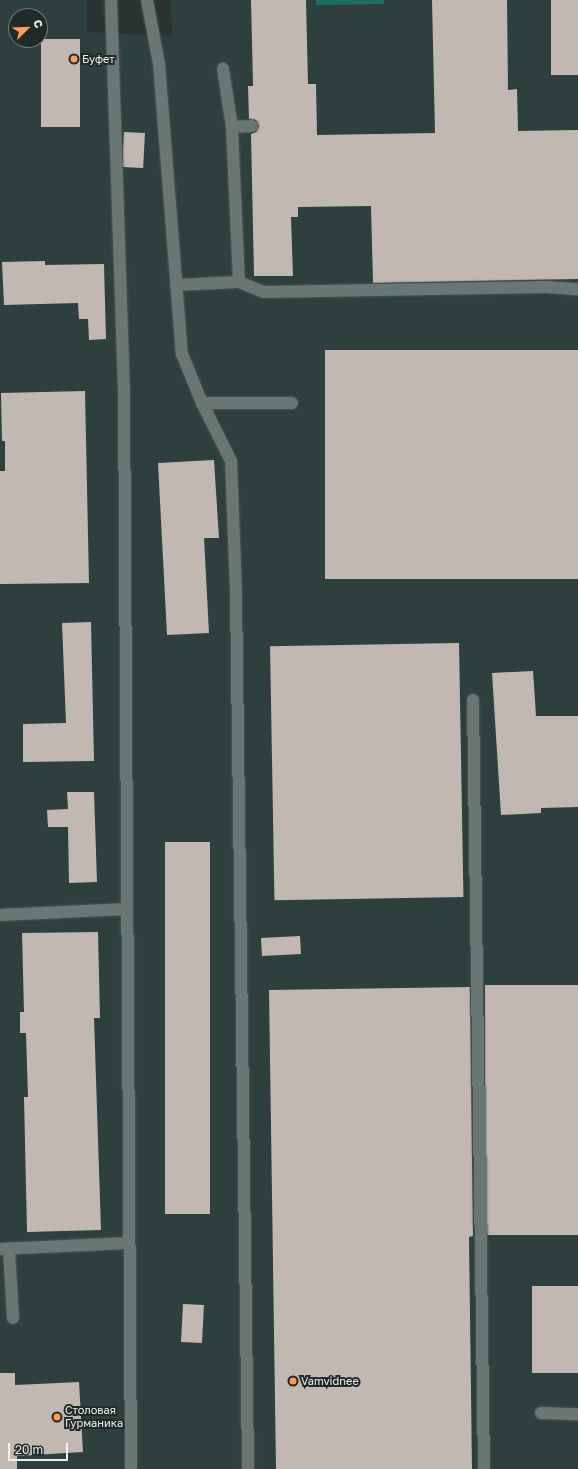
<!DOCTYPE html>
<meta charset="utf-8">
<style>
body{margin:0}
#map{position:relative;width:578px;height:1469px;overflow:hidden;background:#293432;font-family:"Golos Text",sans-serif}
div>[style]{position:absolute}
.built>*{inset:0;background:#2e403d}
.forest>*{inset:0;background:#226d63}
.building>*{inset:0;background:#c2b8b2;transform-origin:0 0}
.roads{filter:drop-shadow(0 0 1px #4a5351) drop-shadow(0 0 1px #4a5351)}
.lane>*{height:12px;margin:-6px;padding:0 6px;transform-origin:6px;border-radius:6px;background:#6a7674}
.dots>*{width:11px;height:11px;translate:-50% -50%;box-sizing:border-box;border:2px solid #202a28;border-radius:50%}
span{translate:-50% -50%;white-space:nowrap;text-align:center;line-height:1.15;-webkit-text-stroke:4px #202a28;paint-order:stroke}
.poi-label{font-size:11px;color:#eaf1ef}
.left{translate:0 -50%;text-align:left}
.north{position:absolute;left:8px;top:8px;width:40px;height:40px;box-sizing:border-box;background:#202a28;border:1px solid #717a78;border-radius:50%;rotate:67deg;font-size:11px;font-weight:700;line-height:16px;text-align:center;color:#eaf1ef}
.north::after{content:'';display:block;margin:auto;width:14px;height:18px;background:#ff9b5b;clip-path:polygon(50% 0,100% 100%,50% 72%,0 100%)}
.scale{position:absolute;left:8px;top:1443px;width:60px;height:18px;box-sizing:border-box;border:2px solid #eaf1ef;border-top:0;padding-left:5px;font-size:12px;line-height:14px;white-space:nowrap;color:#eaf1ef;-webkit-text-stroke:3px #202a28;paint-order:stroke}
</style>
<div id="map">
<div class="built">
<div style="clip-path:polygon(evenodd,0 0,87px 0,87px 32px,172px 36px,171px 0,578px 0,578px 1469px,0 1469px,0 0,16px 16px,40px 16px,40px 40px,16px 40px,16px 16px)"></div>
</div>
<div class="forest">
<div style="clip-path:polygon(316px 0,384px 0,384px 4px,316px 5px)"></div>
</div>
<div class="building">
<div style="clip-path:polygon(251px 0,306px 0,308px 84px,316px 84px,317px 135px,435px 133px,432px 0,507px 0,508px 90px,517px 89px,518px 131px,578px 130px,578px 279px,373px 283px,371px 206px,298px 207px,298px 217px,291px 217px,293px 276px,254px 276px,251px 134px,256px 132px,259px 126px,256px 120px,249px 119px,248px 86px,253px 86px)"></div>
<div style="left:551px;top:0;width:27px;height:75px"></div>
<div style="left:41px;top:39px;width:39px;height:88px"></div>
<div style="left:124px;top:132px;width:21px;height:35px;rotate:3deg"></div>
<div style="clip-path:polygon(45px 261px,45px 265px,104px 264px,106px 339px,89px 340px,88px 319px,79px 319px,78px 303px,4px 305px,2px 262px)"></div>
<div style="left:578px;top:350px;width:229px;height:253px;rotate:90deg"></div>
<div style="clip-path:polygon(85px 391px,89px 583px,0 584px,0 471px,5px 471px,5px 441px,2px 441px,1px 393px)"></div>
<div style="clip-path:polygon(214px 460px,219px 538px,204px 538px,209px 633px,167px 635px,158px 463px)"></div>
<div style="clip-path:polygon(91px 622px,94px 761px,23px 762px,23px 724px,66px 723px,62px 623px)"></div>
<div style="left:459px;top:643px;width:254px;height:189px;rotate:89deg"></div>
<div style="clip-path:polygon(533px 671px,536px 716px,578px 716px,578px 807px,541px 808px,541px 813px,501px 815px,492px 673px)"></div>
<div style="clip-path:polygon(67px 792px,94px 792px,97px 882px,69px 883px,68px 827px,48px 827px,47px 810px,68px 809px)"></div>
<div style="left:165px;top:842px;width:45px;height:372px"></div>
<div style="clip-path:polygon(98px 932px,100px 1018px,94px 1018px,101px 1230px,27px 1232px,24px 1097px,28px 1097px,26px 1033px,20px 1033px,20px 1012px,24px 1012px,22px 933px)"></div>
<div style="left:300px;top:936px;width:18px;height:39px;rotate:87deg"></div>
<div style="left:578px;top:985px;width:250px;height:93px;rotate:90deg"></div>
<div style="clip-path:polygon(470px 987px,473px 1236px,469px 1237px,472px 1469px,276px 1469px,269px 990px)"></div>
<div style="left:532px;top:1286px;width:46px;height:87px"></div>
<div style="left:183px;top:1304px;width:21px;height:38px;rotate:3deg"></div>
<div style="clip-path:polygon(0 1373px,15px 1373px,15px 1385px,79px 1382px,83px 1452px,17px 1456px,17px 1469px,0 1469px)"></div>
</div>
<div class="roads">
<div class="lane">
<div style="left:111px;top:0;width:391px;rotate:88.1deg"></div>
<div style="left:124px;top:391px;width:1078px;rotate:89.63deg"></div>
<div style="left:147px;top:0;width:65px;rotate:79.4deg"></div>
<div style="left:159px;top:64px;width:291px;rotate:85.5deg"></div>
<div style="left:182px;top:354px;width:53px;rotate:67.8deg"></div>
<div style="left:202px;top:403px;width:65px;rotate:63.4deg"></div>
<div style="left:231px;top:461px;width:133px;rotate:87.8deg"></div>
<div style="left:236px;top:594px;width:875px;rotate:89.21deg"></div>
<div style="left:232px;top:127px;width:20px;rotate:-3deg"></div>
<div style="left:239px;top:282px;width:27px;rotate:22deg"></div>
<div style="left:264px;top:292px;width:282px;rotate:-1deg"></div>
<div style="left:546px;top:287px;width:32px;rotate:4deg"></div>
<div style="left:176px;top:285px;width:63px;rotate:-2.7deg"></div>
<div style="left:239px;top:282px;width:155px;rotate:-92.6deg"></div>
<div style="left:232px;top:127px;width:59px;rotate:-98.8deg"></div>
<div style="left:202px;top:403px;width:90px"></div>
<div style="left:473px;top:700px;width:769px;rotate:89.18deg"></div>
<div style="left:0;top:915px;width:127px;rotate:-2.7deg"></div>
<div style="left:0;top:1249px;width:129px;rotate:-2.7deg"></div>
<div style="left:9px;top:1250px;width:68px;rotate:86.6deg"></div>
<div style="left:541px;top:1413px;width:37px;rotate:2deg"></div>
</div>
</div>
<div class="dots">
<div style="left:74px;top:59px;background:#ff9b5b"></div>
<div style="left:293px;top:1381px;background:#ff9b5b"></div>
<div style="left:57px;top:1417px;background:#ff9b5b"></div>
</div>
<div class="poi-label">
<span class="left" style="left:82px;top:59px">Буфет</span>
<span class="left" style="left:301px;top:1381px">Vamvidnee</span>
<span class="left" style="left:65px;top:1417px">Столовая<br>Гурманика</span>
</div>
<div class="north">С</div>
<div class="scale">20 m</div>
</div>
